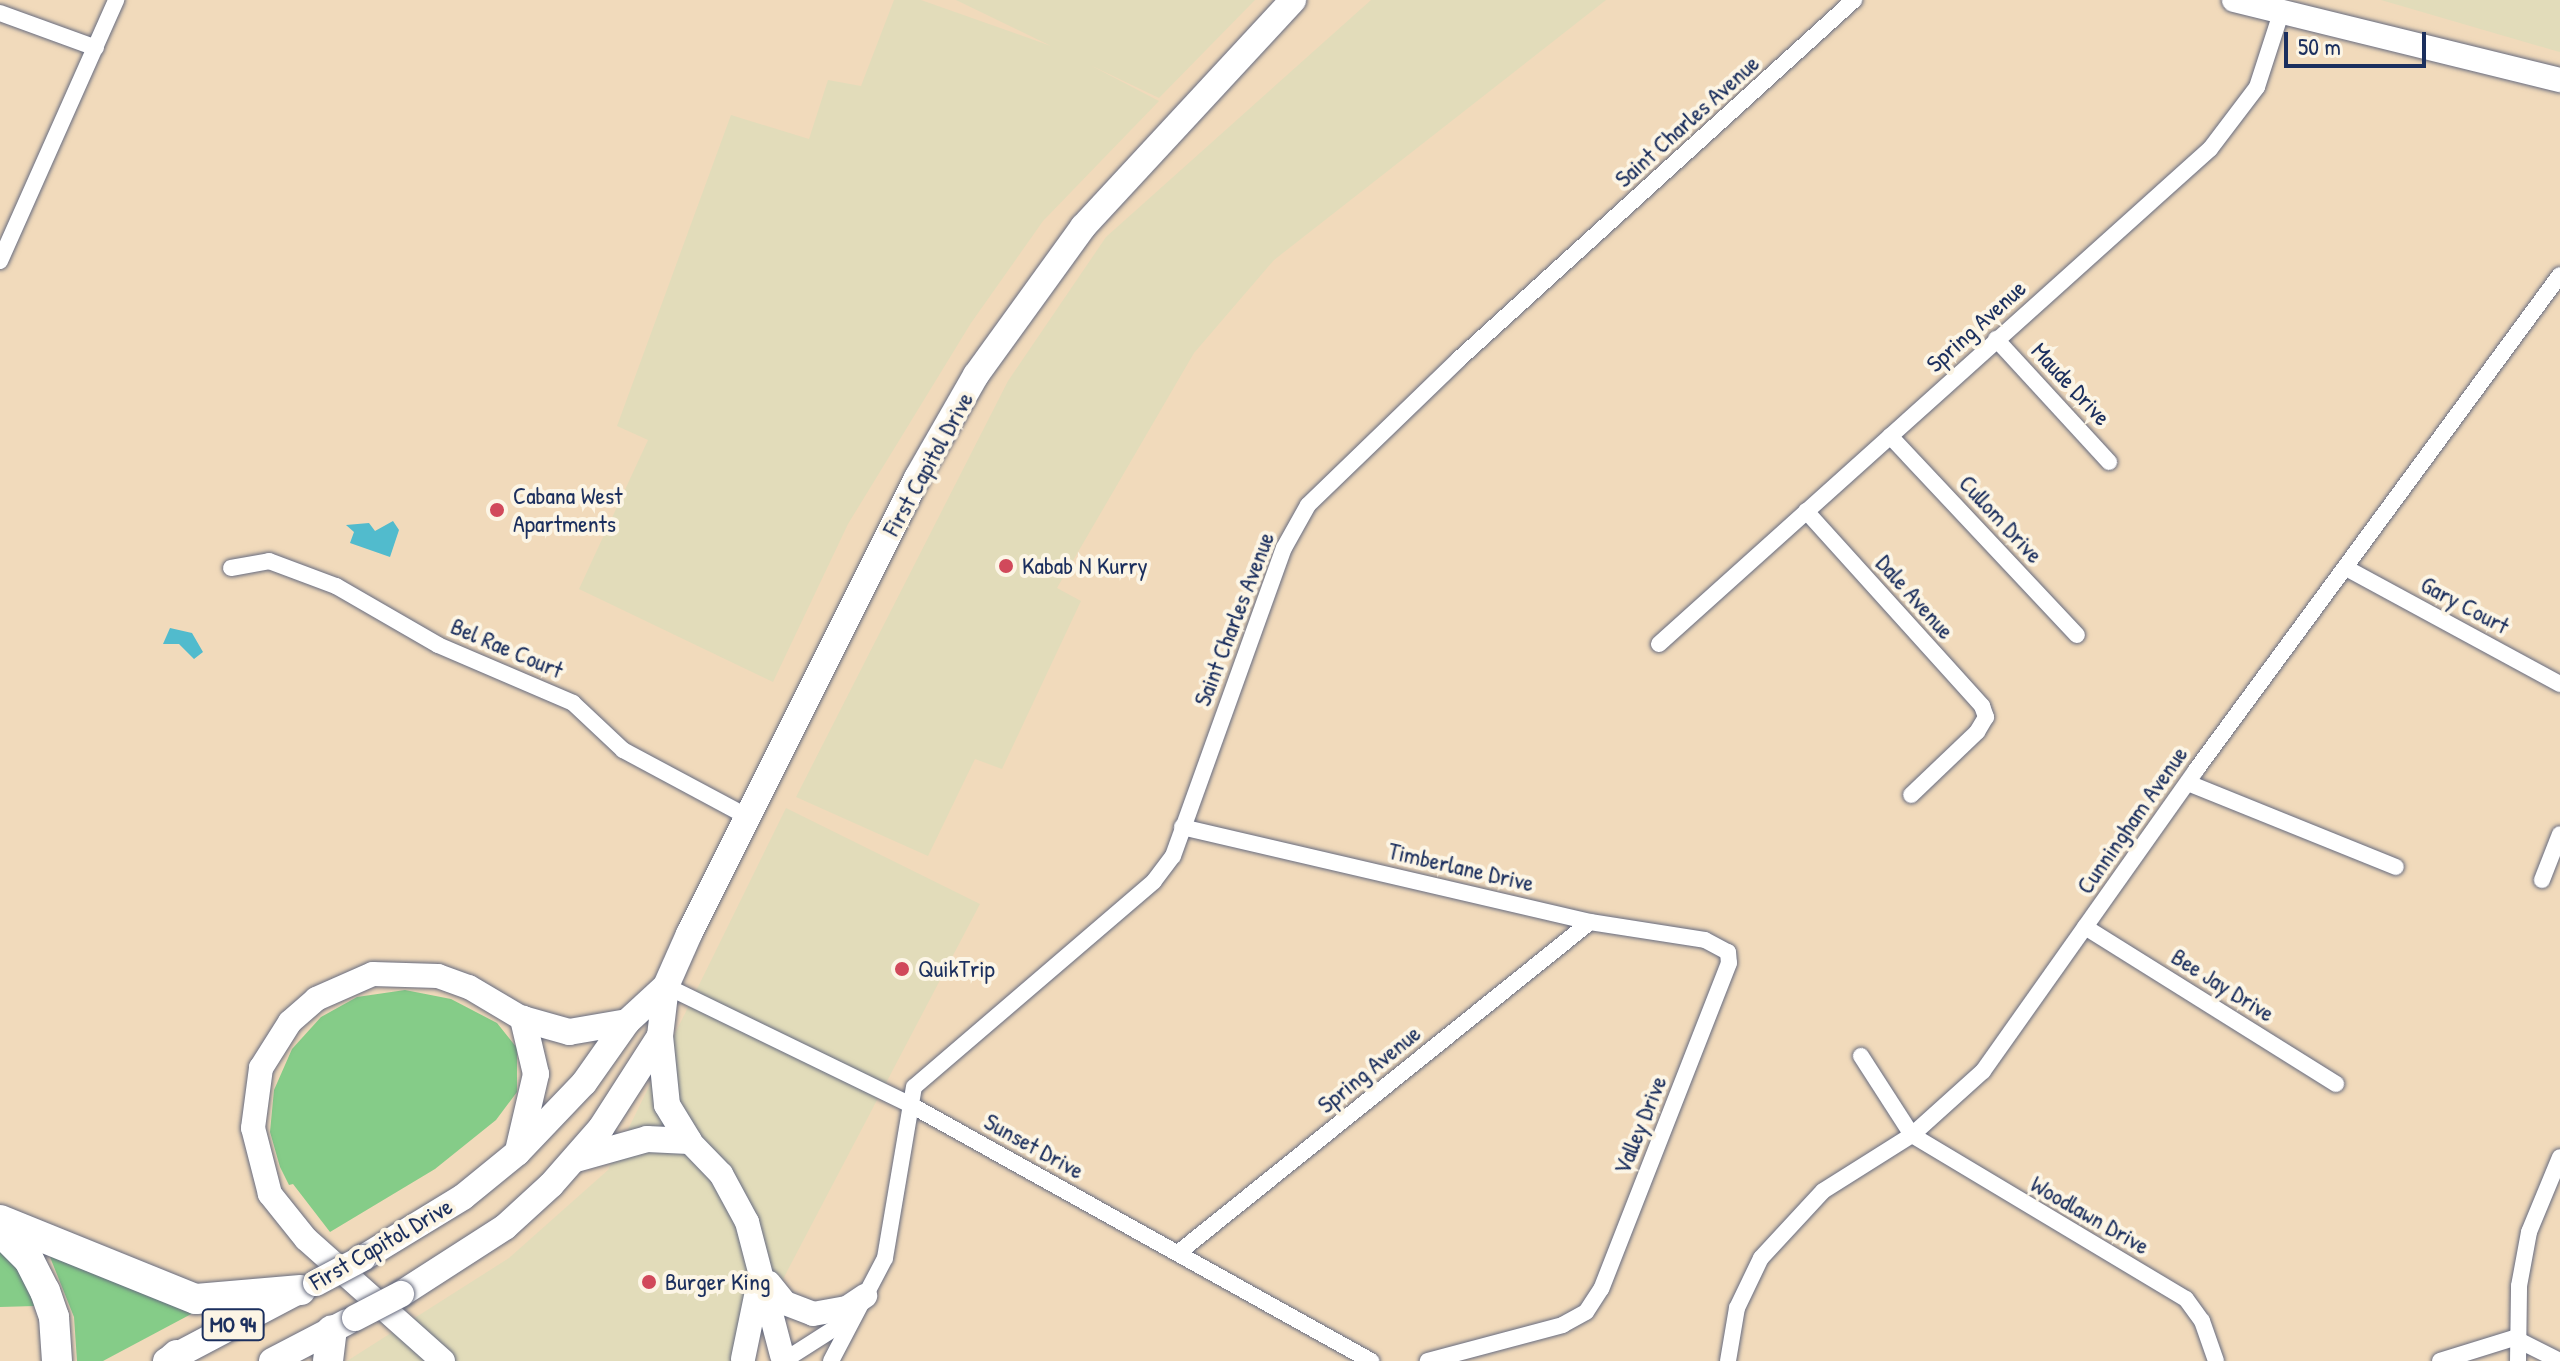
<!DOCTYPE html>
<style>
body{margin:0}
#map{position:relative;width:2560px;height:1361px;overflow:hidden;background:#f1dabb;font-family:"Patrick Hand",sans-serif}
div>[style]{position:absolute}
.built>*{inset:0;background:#e2dcba}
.green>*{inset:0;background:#85cc88}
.water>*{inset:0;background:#51bbcd}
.roads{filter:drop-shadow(0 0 2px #666b7f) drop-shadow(0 0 2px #666b7f)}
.street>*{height:16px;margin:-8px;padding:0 8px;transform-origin:8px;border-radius:8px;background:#fff}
.secondary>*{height:24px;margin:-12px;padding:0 12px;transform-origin:12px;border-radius:12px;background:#fff}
.primary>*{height:26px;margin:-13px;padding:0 13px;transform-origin:13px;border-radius:13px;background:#fff}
.highway>*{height:30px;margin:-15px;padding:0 15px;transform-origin:15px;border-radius:15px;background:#fff}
.bridges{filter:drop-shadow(0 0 2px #666b7f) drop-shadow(0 0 2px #666b7f)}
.primary-bridge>*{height:26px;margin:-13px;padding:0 13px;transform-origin:13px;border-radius:13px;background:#fff}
.dots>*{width:22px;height:22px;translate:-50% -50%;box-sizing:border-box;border:4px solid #fcf5e5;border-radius:50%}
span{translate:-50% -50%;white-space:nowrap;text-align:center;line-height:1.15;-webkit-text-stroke:8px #fcf5e5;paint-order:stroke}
.shield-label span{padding:2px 6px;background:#fcf5e5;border:2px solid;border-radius:6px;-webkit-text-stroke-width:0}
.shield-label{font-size:22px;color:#1b2f5e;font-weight:700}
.street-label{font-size:24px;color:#1b2f5e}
.poi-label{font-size:24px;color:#1b2f5e}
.left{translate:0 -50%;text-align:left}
.scale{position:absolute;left:2284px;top:32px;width:142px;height:36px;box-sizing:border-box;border:4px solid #1b2f5e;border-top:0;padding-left:10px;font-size:24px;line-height:28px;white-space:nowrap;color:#1b2f5e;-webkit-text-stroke:6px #fcf5e5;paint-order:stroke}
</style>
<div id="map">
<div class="built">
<div style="clip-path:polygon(894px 0,921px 0,1051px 46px,956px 0,1255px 0,1159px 98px,1090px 65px,1159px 101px,1043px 221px,971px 323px,848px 524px,773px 682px,579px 589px,648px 440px,617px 426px,731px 115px,809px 139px,828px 80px,861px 86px)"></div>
<div style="clip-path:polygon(1371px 0,1606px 0,1274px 260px,1194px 353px,1057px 588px,1081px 601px,1002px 769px,975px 759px,928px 856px,796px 797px,1008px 381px,1106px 237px)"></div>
<div style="clip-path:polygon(2381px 0,2560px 0,2560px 52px,2556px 51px)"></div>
<div style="clip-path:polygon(786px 808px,980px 904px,740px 1361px,347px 1361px,509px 1258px,608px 1170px)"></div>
</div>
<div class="green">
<div style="clip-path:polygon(405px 990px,451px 999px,497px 1023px,517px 1048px,517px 1092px,496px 1120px,435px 1169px,330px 1232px,293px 1184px,289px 1185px,280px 1167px,270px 1132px,274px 1090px,292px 1049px,321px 1017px,357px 997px)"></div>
<div style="clip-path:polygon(0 1249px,19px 1271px,35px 1306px,0 1307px)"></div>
<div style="clip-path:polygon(48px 1252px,195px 1312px,103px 1361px,77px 1361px,74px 1317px)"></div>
</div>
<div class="water">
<div style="clip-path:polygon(393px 521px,399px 530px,390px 557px,350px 543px,354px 532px,346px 525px,369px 523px,375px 531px)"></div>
<div style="clip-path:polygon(170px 628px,192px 633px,203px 652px,194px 659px,179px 644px,163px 644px)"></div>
</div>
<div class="roads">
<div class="street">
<div style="left:0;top:13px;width:102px;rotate:20deg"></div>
<div style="left:0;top:261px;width:286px;rotate:-66deg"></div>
<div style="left:1996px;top:339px;width:167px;rotate:47.4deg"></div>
<div style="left:1890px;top:436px;width:273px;rotate:46.8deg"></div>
<div style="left:1806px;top:511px;width:263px;rotate:47.9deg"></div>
<div style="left:1982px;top:706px;width:12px;rotate:70deg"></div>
<div style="left:1986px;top:717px;width:17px;rotate:121deg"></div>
<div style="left:1977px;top:732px;width:91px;rotate:136.3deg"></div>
<div style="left:231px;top:568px;width:39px;rotate:-10deg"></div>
<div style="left:269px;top:561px;width:72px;rotate:20.5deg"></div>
<div style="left:336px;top:586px;width:118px;rotate:30deg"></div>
<div style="left:438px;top:645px;width:147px;rotate:23.2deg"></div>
<div style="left:573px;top:703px;width:69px;rotate:43.2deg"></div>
<div style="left:623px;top:750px;width:142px;rotate:28.2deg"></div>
<div style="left:2348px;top:569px;width:241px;rotate:28.5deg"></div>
<div style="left:1659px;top:644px;width:741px;rotate:-41.94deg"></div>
<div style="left:2210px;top:149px;width:78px;rotate:-52.8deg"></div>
<div style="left:2257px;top:87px;width:78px;rotate:-72deg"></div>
<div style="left:2188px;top:783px;width:224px;rotate:22deg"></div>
<div style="left:1182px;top:827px;width:419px;rotate:13.1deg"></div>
<div style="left:1590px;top:922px;width:116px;rotate:8.9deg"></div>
<div style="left:1705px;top:940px;width:26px;rotate:28deg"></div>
<div style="left:1728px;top:952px;width:11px;rotate:85deg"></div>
<div style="left:1729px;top:963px;width:350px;rotate:111.4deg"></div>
<div style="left:1601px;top:1289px;width:27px;rotate:123deg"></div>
<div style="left:1586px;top:1312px;width:26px;rotate:151deg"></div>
<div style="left:1563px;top:1325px;width:140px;rotate:165.1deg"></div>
<div style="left:2542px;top:880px;width:49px;rotate:-68.6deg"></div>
<div style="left:2085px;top:927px;width:296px;rotate:32deg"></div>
<div style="left:666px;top:986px;width:270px;rotate:25.9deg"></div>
<div style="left:909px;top:1104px;width:529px;rotate:29.09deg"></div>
<div style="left:1861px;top:1056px;width:94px;rotate:57.2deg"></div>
<div style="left:1912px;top:1135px;width:319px;rotate:30.9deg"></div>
<div style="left:2186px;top:1299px;width:27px;rotate:54deg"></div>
<div style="left:2202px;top:1321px;width:42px;rotate:70.7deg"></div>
<div style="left:1178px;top:1253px;width:528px;rotate:-38.78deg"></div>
<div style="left:2514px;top:1338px;width:51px;rotate:26.6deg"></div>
<div style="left:788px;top:1358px;width:78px;rotate:-32.5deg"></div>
<div style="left:831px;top:1361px;width:116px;rotate:-62.3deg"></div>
<div style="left:885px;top:1258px;width:173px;rotate:-80.4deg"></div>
<div style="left:914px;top:1087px;width:316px;rotate:-40.6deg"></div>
<div style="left:1154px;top:881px;width:31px;rotate:-53deg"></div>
<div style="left:1173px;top:856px;width:327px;rotate:-70.2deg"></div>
<div style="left:1284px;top:548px;width:49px;rotate:-60.8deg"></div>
<div style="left:1308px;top:505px;width:210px;rotate:-44deg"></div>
<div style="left:1459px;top:359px;width:534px;rotate:-42.27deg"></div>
<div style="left:1728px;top:1361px;width:54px;rotate:-80.4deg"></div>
<div style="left:1737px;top:1308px;width:55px;rotate:-64.4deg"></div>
<div style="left:1761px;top:1258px;width:91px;rotate:-47.2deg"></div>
<div style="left:1823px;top:1191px;width:105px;rotate:-32.2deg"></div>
<div style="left:1912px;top:1135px;width:96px;rotate:-42deg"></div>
<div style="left:1983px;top:1071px;width:369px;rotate:-54.7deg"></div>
<div style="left:2196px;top:770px;width:614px;rotate:-53.67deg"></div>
<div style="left:2440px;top:1361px;width:77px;rotate:-17.3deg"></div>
<div style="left:2518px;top:1361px;width:75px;rotate:-89.2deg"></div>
<div style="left:2519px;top:1286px;width:55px;rotate:-79.5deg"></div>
<div style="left:2529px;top:1232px;width:81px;rotate:-67.5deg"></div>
</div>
<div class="secondary">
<div style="left:2234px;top:0;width:336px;rotate:13.8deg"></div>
<div style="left:689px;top:1141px;width:46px;rotate:45.9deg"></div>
<div style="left:721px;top:1174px;width:55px;rotate:61.6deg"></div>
<div style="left:747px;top:1222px;width:138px;rotate:75.3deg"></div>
<div style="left:769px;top:1283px;width:26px;rotate:51deg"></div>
<div style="left:785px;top:1303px;width:30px;rotate:21deg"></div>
<div style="left:813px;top:1314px;width:35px;rotate:-10deg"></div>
<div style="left:847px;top:1308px;width:22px;rotate:-34deg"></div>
<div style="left:743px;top:1359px;width:84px;rotate:-78.3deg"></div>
<div style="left:443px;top:1361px;width:183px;rotate:-138.3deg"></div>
<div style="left:306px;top:1239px;width:58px;rotate:-128.7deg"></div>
<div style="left:270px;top:1194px;width:68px;rotate:-104.4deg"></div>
<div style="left:253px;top:1128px;width:61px;rotate:-82.4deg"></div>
<div style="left:261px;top:1068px;width:54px;rotate:-57.8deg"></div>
<div style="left:290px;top:1022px;width:35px;rotate:-41deg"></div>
<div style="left:316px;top:999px;width:62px;rotate:-23.7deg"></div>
<div style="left:373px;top:974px;width:65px;rotate:1.8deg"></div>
<div style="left:438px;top:976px;width:33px;rotate:20deg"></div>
<div style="left:469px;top:987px;width:63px;rotate:30.7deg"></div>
</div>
<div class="primary">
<div style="left:523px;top:1019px;width:48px;rotate:15.8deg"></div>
<div style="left:569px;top:1032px;width:59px;rotate:-9.8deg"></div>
<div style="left:660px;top:1036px;width:69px;rotate:84.2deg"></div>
<div style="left:667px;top:1105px;width:42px;rotate:58.6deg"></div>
<div style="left:518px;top:1151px;width:79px;rotate:-76.8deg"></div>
<div style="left:536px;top:1074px;width:57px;rotate:-103.3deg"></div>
<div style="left:576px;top:1159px;width:74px;rotate:-15.7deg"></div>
<div style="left:647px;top:1139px;width:42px;rotate:2.7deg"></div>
<div style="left:363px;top:1258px;width:117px;rotate:-31.4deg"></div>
<div style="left:463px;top:1197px;width:70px;rotate:-39.2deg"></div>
<div style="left:517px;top:1153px;width:97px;rotate:-46.3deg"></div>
<div style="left:584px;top:1083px;width:75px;rotate:-54.8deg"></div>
<div style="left:627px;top:1022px;width:53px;rotate:-42.7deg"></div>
<div style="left:401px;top:1294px;width:124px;rotate:-32.8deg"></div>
<div style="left:505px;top:1227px;width:62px;rotate:-42.4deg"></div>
<div style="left:551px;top:1185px;width:76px;rotate:-48.7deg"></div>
<div style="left:601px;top:1128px;width:109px;rotate:-57.3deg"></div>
<div style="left:660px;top:1036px;width:50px;rotate:-83.2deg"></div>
<div style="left:666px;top:986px;width:57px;rotate:-66.1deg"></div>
<div style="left:689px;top:934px;width:510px;rotate:-63.43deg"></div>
<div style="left:917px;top:478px;width:119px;rotate:-60.2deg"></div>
<div style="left:976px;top:375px;width:183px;rotate:-54.1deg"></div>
<div style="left:1083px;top:227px;width:309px;rotate:-47.2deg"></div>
<div style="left:166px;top:1361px;width:148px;rotate:-27.8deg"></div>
<div style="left:272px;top:1361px;width:85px;rotate:-27.5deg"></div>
</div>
<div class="highway">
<div style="left:0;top:1220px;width:211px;rotate:22deg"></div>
<div style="left:196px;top:1299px;width:105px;rotate:-4.9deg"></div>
<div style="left:0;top:1231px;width:41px;rotate:45deg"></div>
<div style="left:29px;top:1260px;width:35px;rotate:63deg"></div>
<div style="left:45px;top:1291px;width:28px;rotate:71deg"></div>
<div style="left:54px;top:1317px;width:44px;rotate:86.1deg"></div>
<div style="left:170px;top:1361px;width:9px;rotate:-41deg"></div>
<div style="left:328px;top:1361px;width:31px;rotate:-83deg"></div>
</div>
</div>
<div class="bridges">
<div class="primary-bridge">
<div style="left:316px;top:1283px;width:53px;rotate:-28deg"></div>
<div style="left:355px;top:1318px;width:52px;rotate:-27.6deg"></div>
</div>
</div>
<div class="dots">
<div style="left:497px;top:510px;background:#d1495b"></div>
<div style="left:1006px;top:566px;background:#d1495b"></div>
<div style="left:902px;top:969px;background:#d1495b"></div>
<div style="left:649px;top:1282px;background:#d1495b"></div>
</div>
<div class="shield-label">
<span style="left:233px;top:1325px">MO 94</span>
</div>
<div class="street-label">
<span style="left:1687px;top:121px;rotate:-42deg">Saint Charles Avenue</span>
<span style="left:1976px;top:326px;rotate:-42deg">Spring Avenue</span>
<span style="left:2071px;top:384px;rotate:47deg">Maude Drive</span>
<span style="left:928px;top:464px;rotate:-61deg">First Capitol Drive</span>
<span style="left:2001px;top:519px;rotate:47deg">Cullom Drive</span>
<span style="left:1915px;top:597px;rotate:48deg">Dale Avenue</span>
<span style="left:2465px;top:605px;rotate:28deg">Gary Court</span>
<span style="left:1234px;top:619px;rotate:-69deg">Saint Charles Avenue</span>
<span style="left:507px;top:648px;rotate:23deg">Bel Rae Court</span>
<span style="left:2132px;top:820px;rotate:-55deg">Cunningham Avenue</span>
<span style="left:1461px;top:867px;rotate:13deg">Timberlane Drive</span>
<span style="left:2223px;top:985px;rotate:32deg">Bee Jay Drive</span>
<span style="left:1369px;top:1069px;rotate:-39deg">Spring Avenue</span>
<span style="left:1640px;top:1125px;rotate:-68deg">Valley Drive</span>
<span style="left:1034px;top:1146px;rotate:29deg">Sunset Drive</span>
<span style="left:2090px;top:1215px;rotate:30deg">Woodlawn Drive</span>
<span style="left:381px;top:1244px;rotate:-30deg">First Capitol Drive</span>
</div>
<div class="poi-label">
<span class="left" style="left:513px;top:510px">Cabana West<br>Apartments</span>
<span class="left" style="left:1022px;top:566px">Kabab N Kurry</span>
<span class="left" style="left:918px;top:969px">QuikTrip</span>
<span class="left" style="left:665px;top:1282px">Burger King</span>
</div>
<div class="scale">50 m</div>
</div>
